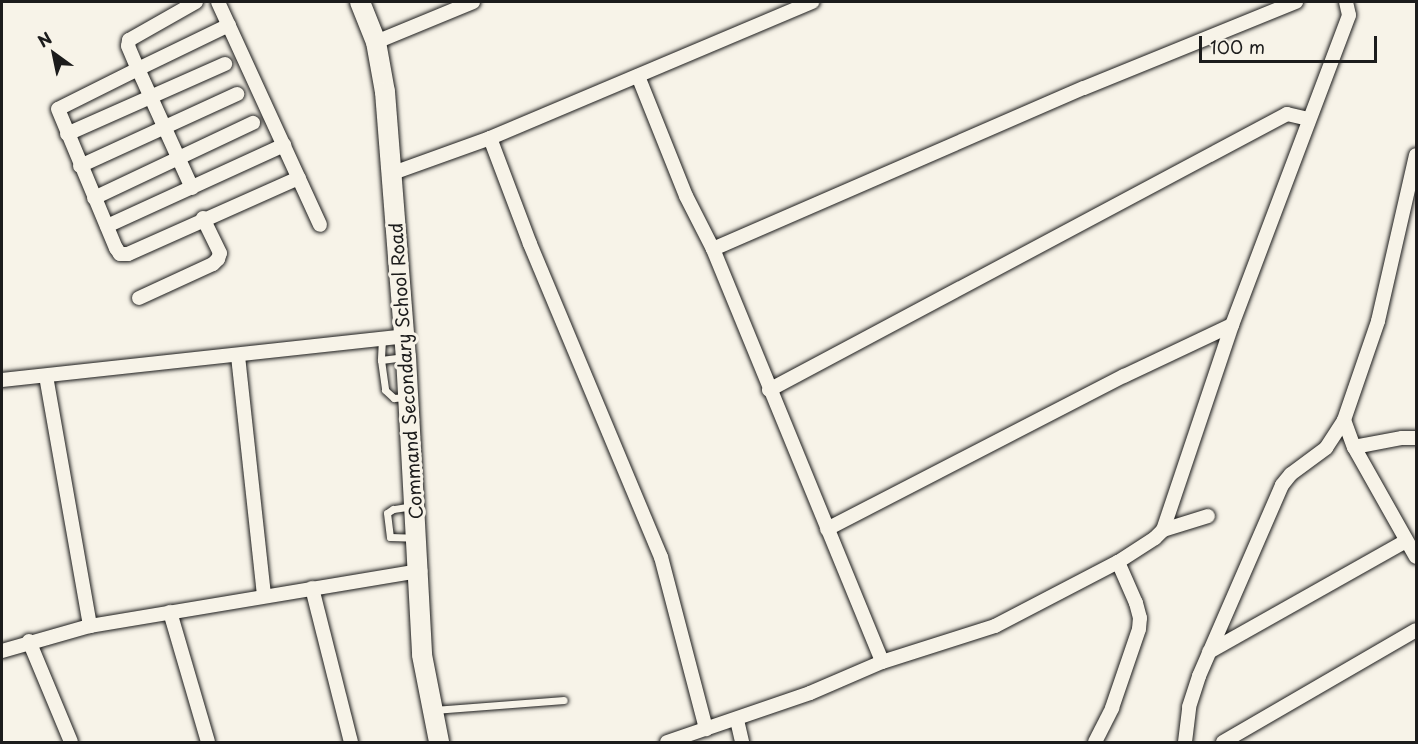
<!DOCTYPE html>
<style>
body{margin:0}
#map{position:relative;width:1418px;height:744px;overflow:hidden;background:#f7f3e8;font-family:"Playpen Sans",sans-serif}
div>[style]{position:absolute}
.roads{filter:drop-shadow(0 0 2px #1c1c1c) drop-shadow(0 0 2px #1c1c1c)}
.lane>*{height:7px;margin:-3.5px;padding:0 3.5px;transform-origin:3.5px;border-radius:3.5px;background:#f7f3e8}
.street>*{height:14px;margin:-7px;padding:0 7px;transform-origin:7px;border-radius:7px;background:#f7f3e8}
.secondary>*{height:20px;margin:-10px;padding:0 10px;transform-origin:10px;border-radius:10px;background:#f7f3e8}
span{translate:-50% -50%;white-space:nowrap;text-align:center;line-height:1.15;-webkit-text-stroke:6px #f7f3e8;paint-order:stroke}
.street-label{font-size:18px;color:#1c1c1c}
.frame{position:absolute;inset:0;border:3px solid #1c1c1c;pointer-events:none}
.north{position:absolute;left:24px;top:24px;width:60px;height:60px;-webkit-text-stroke:4px #f7f3e8;paint-order:stroke;rotate:327deg;font-size:16px;font-weight:700;line-height:24px;text-align:center;color:#1c1c1c}
.north::after{content:'';display:block;margin:auto;width:21px;height:27px;background:#1c1c1c;clip-path:polygon(50% 0,100% 100%,50% 72%,0 100%)}
.scale{position:absolute;left:1199px;top:36px;width:178px;height:27px;box-sizing:border-box;border:3px solid #1c1c1c;border-top:0;padding-left:8px;font-size:18px;line-height:21px;white-space:nowrap;color:#1c1c1c;-webkit-text-stroke:4px #f7f3e8;paint-order:stroke}
</style>
<div id="map">
<div class="roads">
<div class="lane">
<div style="left:382px;top:339px;width:21px;rotate:93deg"></div>
<div style="left:381px;top:360px;width:30px;rotate:82deg"></div>
<div style="left:385px;top:390px;width:12px;rotate:42deg"></div>
<div style="left:394px;top:398px;width:12px;rotate:-5deg"></div>
<div style="left:381px;top:360px;width:24px;rotate:-7deg"></div>
<div style="left:413px;top:506px;width:20px;rotate:171deg"></div>
<div style="left:393px;top:509px;width:7px;rotate:146deg"></div>
<div style="left:387px;top:513px;width:24px;rotate:83deg"></div>
<div style="left:390px;top:537px;width:24px;rotate:2deg"></div>
<div style="left:434px;top:710px;width:130px;rotate:-4.4deg"></div>
</div>
<div class="street">
<div style="left:196px;top:2px;width:77px;rotate:150.4deg"></div>
<div style="left:129px;top:40px;width:6px;rotate:99deg"></div>
<div style="left:128px;top:46px;width:25px;rotate:67deg"></div>
<div style="left:138px;top:69px;width:89px;rotate:153.4deg"></div>
<div style="left:58px;top:109px;width:151px;rotate:67.4deg"></div>
<div style="left:116px;top:248px;width:7px;rotate:56deg"></div>
<div style="left:120px;top:254px;width:8px"></div>
<div style="left:128px;top:254px;width:187px;rotate:-24deg"></div>
<div style="left:218px;top:2px;width:245px;rotate:65.4deg"></div>
<div style="left:376px;top:42px;width:105px;rotate:-22.4deg"></div>
<div style="left:638px;top:76px;width:129px;rotate:68.2deg"></div>
<div style="left:686px;top:196px;width:59px;rotate:63deg"></div>
<div style="left:713px;top:249px;width:446px;rotate:67.7deg"></div>
<div style="left:67px;top:134px;width:173px;rotate:-23.9deg"></div>
<div style="left:490px;top:138px;width:113px;rotate:69.3deg"></div>
<div style="left:530px;top:244px;width:339px;rotate:67.3deg"></div>
<div style="left:661px;top:557px;width:178px;rotate:75.3deg"></div>
<div style="left:80px;top:166px;width:173px;rotate:-24.6deg"></div>
<div style="left:393px;top:173px;width:103px;rotate:-19.8deg"></div>
<div style="left:490px;top:138px;width:350px;rotate:-22.9deg"></div>
<div style="left:192px;top:188px;width:131px;rotate:-114.4deg"></div>
<div style="left:138px;top:69px;width:101px;rotate:-25.8deg"></div>
<div style="left:94px;top:198px;width:176px;rotate:-25.3deg"></div>
<div style="left:107px;top:226px;width:195px;rotate:-24.6deg"></div>
<div style="left:713px;top:249px;width:404px;rotate:-23.5deg"></div>
<div style="left:1084px;top:88px;width:229px;rotate:-22.1deg"></div>
<div style="left:139px;top:298px;width:81px;rotate:-24.7deg"></div>
<div style="left:213px;top:264px;width:7px;rotate:-45deg"></div>
<div style="left:218px;top:259px;width:6px;rotate:-72deg"></div>
<div style="left:220px;top:253px;width:39px;rotate:-116deg"></div>
<div style="left:238px;top:356px;width:241px;rotate:83.8deg"></div>
<div style="left:46px;top:376px;width:254px;rotate:80deg"></div>
<div style="left:2px;top:380px;width:405px;rotate:-6.2deg"></div>
<div style="left:769px;top:390px;width:587px;rotate:-28.05deg"></div>
<div style="left:1287px;top:114px;width:22px;rotate:13deg"></div>
<div style="left:1344px;top:420px;width:29px;rotate:70deg"></div>
<div style="left:1354px;top:447px;width:126px;rotate:60.6deg"></div>
<div style="left:1354px;top:447px;width:49px;rotate:-10.6deg"></div>
<div style="left:1402px;top:438px;width:14px"></div>
<div style="left:827px;top:529px;width:334px;rotate:-27.3deg"></div>
<div style="left:1124px;top:376px;width:119px;rotate:-25.3deg"></div>
<div style="left:1163px;top:530px;width:47px;rotate:-17.3deg"></div>
<div style="left:312px;top:588px;width:159px;rotate:75.8deg"></div>
<div style="left:170px;top:612px;width:135px;rotate:73.7deg"></div>
<div style="left:29px;top:641px;width:109px;rotate:67.4deg"></div>
<div style="left:2px;top:651px;width:91px;rotate:-15.9deg"></div>
<div style="left:90px;top:626px;width:335px;rotate:-9.5deg"></div>
<div style="left:1209px;top:652px;width:226px;rotate:-29.4deg"></div>
<div style="left:737px;top:720px;width:23px;rotate:77deg"></div>
<div style="left:667px;top:742px;width:151px;rotate:-18.9deg"></div>
<div style="left:810px;top:693px;width:78px;rotate:-23.3deg"></div>
<div style="left:882px;top:662px;width:119px;rotate:-17.7deg"></div>
<div style="left:995px;top:626px;width:139px;rotate:-27.5deg"></div>
<div style="left:1118px;top:562px;width:44px;rotate:-33deg"></div>
<div style="left:1155px;top:538px;width:11px;rotate:-45deg"></div>
<div style="left:1163px;top:530px;width:216px;rotate:-71.4deg"></div>
<div style="left:1232px;top:325px;width:331px;rotate:-69.3deg"></div>
<div style="left:1349px;top:15px;width:13px;rotate:-103deg"></div>
<div style="left:1095px;top:742px;width:38px;rotate:-63deg"></div>
<div style="left:1112px;top:708px;width:83px;rotate:-71.1deg"></div>
<div style="left:1139px;top:629px;width:11px;rotate:-85deg"></div>
<div style="left:1140px;top:618px;width:16px;rotate:-105deg"></div>
<div style="left:1136px;top:603px;width:45px;rotate:-113.7deg"></div>
<div style="left:1185px;top:742px;width:35px;rotate:-83deg"></div>
<div style="left:1189px;top:707px;width:33px;rotate:-72deg"></div>
<div style="left:1199px;top:676px;width:208px;rotate:-66.5deg"></div>
<div style="left:1282px;top:485px;width:14px;rotate:-51deg"></div>
<div style="left:1291px;top:474px;width:44px;rotate:-36.6deg"></div>
<div style="left:1326px;top:448px;width:33px;rotate:-57deg"></div>
<div style="left:1344px;top:420px;width:105px;rotate:-71deg"></div>
<div style="left:1378px;top:321px;width:170px;rotate:-77.1deg"></div>
<div style="left:1223px;top:742px;width:223px;rotate:-30.1deg"></div>
</div>
<div class="secondary">
<div style="left:360px;top:2px;width:43px;rotate:68.2deg"></div>
<div style="left:376px;top:42px;width:51px;rotate:79.8deg"></div>
<div style="left:385px;top:92px;width:266px;rotate:85.5deg"></div>
<div style="left:406px;top:357px;width:298px;rotate:86.9deg"></div>
<div style="left:422px;top:655px;width:89px;rotate:78.9deg"></div>
</div>
</div>
<div class="street-label">
<span style="left:406px;top:371px;rotate:-94deg">Command Secondary School Road</span>
</div>
<div class="frame"></div>
<div class="north">N</div>
<div class="scale">100 m</div>
</div>
